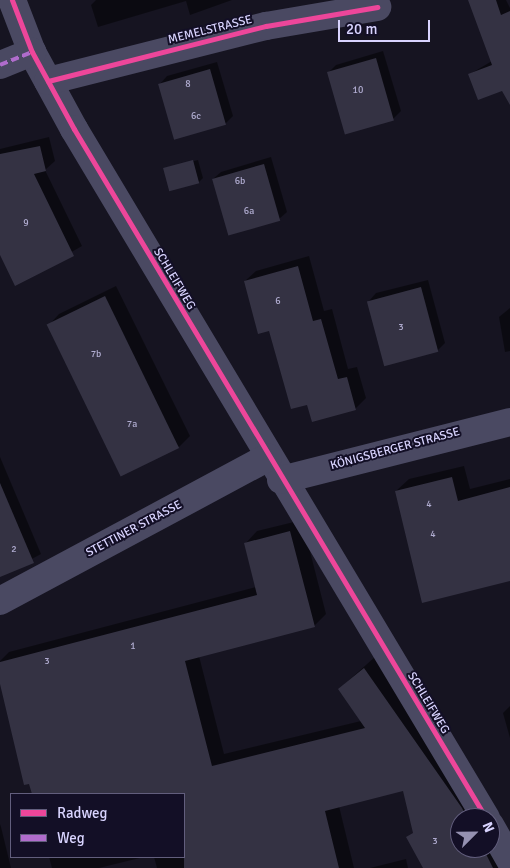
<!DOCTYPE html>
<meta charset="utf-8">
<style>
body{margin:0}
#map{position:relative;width:510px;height:868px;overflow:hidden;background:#161421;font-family:Signika,sans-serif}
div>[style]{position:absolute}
.shadow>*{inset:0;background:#0007}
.building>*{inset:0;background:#343243;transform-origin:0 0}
.street>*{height:28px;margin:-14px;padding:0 14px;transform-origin:14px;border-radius:14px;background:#4a4962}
.quiet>*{height:4px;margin-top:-2px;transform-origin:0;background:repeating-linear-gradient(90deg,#b06ccc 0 8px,transparent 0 12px)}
.cycleway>*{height:5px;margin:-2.5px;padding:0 2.5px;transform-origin:2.5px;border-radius:2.5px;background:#ed469a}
span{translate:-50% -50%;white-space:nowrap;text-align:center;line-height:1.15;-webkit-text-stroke:4px #130f26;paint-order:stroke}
.number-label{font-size:10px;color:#b0acd0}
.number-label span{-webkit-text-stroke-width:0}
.street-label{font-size:12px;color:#d9d4ff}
.legend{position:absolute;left:10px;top:793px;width:175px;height:65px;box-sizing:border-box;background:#130f26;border:1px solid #625e7d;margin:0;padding:6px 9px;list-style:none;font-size:15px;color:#d9d4ff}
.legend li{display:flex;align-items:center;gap:10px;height:25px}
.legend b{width:25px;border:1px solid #625e7d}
.north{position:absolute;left:450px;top:808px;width:50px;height:50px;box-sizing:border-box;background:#130f26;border:1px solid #625e7d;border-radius:50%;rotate:67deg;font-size:14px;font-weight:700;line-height:20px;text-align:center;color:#d9d4ff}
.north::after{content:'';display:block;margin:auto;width:18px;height:22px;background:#9591b1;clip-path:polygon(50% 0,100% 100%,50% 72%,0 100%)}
.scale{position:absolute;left:338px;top:20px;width:92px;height:22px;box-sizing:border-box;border:2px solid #d9d4ff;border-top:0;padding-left:6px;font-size:15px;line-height:18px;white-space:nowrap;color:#d9d4ff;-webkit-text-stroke:4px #130f26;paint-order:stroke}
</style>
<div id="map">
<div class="shadow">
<div style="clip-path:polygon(96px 0,232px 0,190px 15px,186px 1px,98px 27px,91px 5px)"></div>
<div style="clip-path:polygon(469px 0,506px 0,510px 8px,510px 94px,506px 88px,470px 74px,492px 61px)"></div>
<div style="clip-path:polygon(383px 51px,401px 111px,393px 119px,328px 73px,336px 65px)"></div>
<div style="clip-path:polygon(217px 62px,233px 116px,226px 123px,176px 138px,160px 84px,167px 76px)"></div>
<div style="clip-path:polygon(49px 137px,55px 161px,45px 170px,82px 246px,16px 284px,0 252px,0 149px)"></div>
<div style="clip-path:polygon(197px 157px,168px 168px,198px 160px,203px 178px,199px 182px,165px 169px)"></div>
<div style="clip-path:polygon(271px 157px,287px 212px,279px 219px,213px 179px,221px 172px)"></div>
<div style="clip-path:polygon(309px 256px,324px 311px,332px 309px,348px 369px,357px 367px,366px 398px,355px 409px,308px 404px,245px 281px,256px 271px)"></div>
<div style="clip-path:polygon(428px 280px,445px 343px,437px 351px,369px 301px,376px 293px)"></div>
<div style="clip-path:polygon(116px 286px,190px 436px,179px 447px,49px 325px,59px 314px)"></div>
<div style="clip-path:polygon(510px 308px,510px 351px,505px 352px,499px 317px)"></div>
<div style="clip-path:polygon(0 457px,41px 554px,0 576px)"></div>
<div style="clip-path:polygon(464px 466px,470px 489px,510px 479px,510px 580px,396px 491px,409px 479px)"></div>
<div style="clip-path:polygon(302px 520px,326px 614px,314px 626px,199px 656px,224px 754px,361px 721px,339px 689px,376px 656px,485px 818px,460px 818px,460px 848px,490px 848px,510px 868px,424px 868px,404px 790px,339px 806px,354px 868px,157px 868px,154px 857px,184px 857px,184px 794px,33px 794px,0 677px,0 661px,9px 652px,256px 587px,245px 544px,257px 531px)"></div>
<div style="clip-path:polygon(510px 706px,510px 738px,503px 713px)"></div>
<div style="clip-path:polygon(0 824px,1px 827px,11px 868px,0 868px)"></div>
<div style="clip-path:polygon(49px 857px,144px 857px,99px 868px,52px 868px)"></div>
<div style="clip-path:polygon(406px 859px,408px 868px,370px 868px)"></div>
</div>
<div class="building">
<div style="clip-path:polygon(468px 0,496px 0,501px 15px,510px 11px,510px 105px,502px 91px,478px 100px,468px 74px,492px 65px)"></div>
<div style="left:376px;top:58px;width:65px;height:51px;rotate:74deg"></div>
<div style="left:210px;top:69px;width:58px;height:54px;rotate:74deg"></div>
<div style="clip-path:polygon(40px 146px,46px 171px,34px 174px,74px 256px,15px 286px,0 255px,0 154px)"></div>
<div style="left:193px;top:160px;width:24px;height:31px;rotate:75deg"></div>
<div style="left:264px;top:164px;width:59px;height:54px;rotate:74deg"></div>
<div style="clip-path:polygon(298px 266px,313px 321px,321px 319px,338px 379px,347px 377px,356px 410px,312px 422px,307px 405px,291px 409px,269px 331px,258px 334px,244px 281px)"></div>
<div style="left:421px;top:287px;width:67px;height:56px;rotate:75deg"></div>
<div style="left:105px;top:296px;width:169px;height:65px;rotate:64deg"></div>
<div style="clip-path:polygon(452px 477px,458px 501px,510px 487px,510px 581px,422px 603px,395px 491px)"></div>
<div style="clip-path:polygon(0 483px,34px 563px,0 577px)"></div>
<div style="clip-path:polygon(290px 531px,315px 627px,185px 661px,212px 766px,365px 728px,338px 689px,364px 668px,462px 808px,467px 818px,460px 818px,460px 848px,483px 848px,493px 868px,423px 868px,406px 837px,413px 833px,403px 791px,325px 811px,339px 868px,184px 868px,184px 794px,32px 794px,29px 784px,24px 785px,0 684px,0 662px,257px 595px,244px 543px)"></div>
</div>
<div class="street">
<div style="left:12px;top:0;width:56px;rotate:69deg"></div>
<div style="left:32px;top:52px;width:88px;rotate:61.4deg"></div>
<div style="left:74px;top:129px;width:803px;rotate:59.12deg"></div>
<div style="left:0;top:65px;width:35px;rotate:-22deg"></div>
<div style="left:48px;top:81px;width:225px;rotate:-14.2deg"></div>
<div style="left:266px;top:26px;width:113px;rotate:-9.7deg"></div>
<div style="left:281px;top:480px;width:236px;rotate:-14.2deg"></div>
<div style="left:0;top:601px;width:304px;rotate:-28.2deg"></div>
<div style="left:490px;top:825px;width:40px;rotate:60.3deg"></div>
</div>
<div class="quiet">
<div style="left:0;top:65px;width:35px;rotate:-22deg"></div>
</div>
<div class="cycleway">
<div style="left:12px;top:0;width:56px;rotate:69deg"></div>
<div style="left:32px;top:52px;width:88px;rotate:61.4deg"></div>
<div style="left:74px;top:129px;width:803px;rotate:59.12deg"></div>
<div style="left:48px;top:81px;width:225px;rotate:-14.2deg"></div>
<div style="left:266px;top:26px;width:113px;rotate:-9.7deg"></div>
</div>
<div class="number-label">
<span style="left:188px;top:85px">8</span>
<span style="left:358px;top:91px">10</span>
<span style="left:196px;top:117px">6c</span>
<span style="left:240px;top:182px">6b</span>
<span style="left:249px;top:212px">6a</span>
<span style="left:26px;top:224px">9</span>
<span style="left:278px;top:302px">6</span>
<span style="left:401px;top:328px">3</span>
<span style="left:96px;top:355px">7b</span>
<span style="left:132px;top:425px">7a</span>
<span style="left:429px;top:505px">4</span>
<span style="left:433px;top:535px">4</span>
<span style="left:14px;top:550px">2</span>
<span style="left:133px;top:647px">1</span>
<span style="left:47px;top:662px">3</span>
<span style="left:435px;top:842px">3</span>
</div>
<div class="street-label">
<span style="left:210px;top:30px;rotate:-14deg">MEMELSTRASSE</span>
<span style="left:174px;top:279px;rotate:59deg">SCHLEIFWEG</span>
<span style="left:395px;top:449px;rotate:-15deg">KÖNIGSBERGER STRASSE</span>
<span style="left:134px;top:529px;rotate:-28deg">STETTINER STRASSE</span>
<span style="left:428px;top:703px;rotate:59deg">SCHLEIFWEG</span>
</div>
<ul class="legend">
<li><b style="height:6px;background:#ed469a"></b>Radweg</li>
<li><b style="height:6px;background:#b06ccc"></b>Weg</li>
</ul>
<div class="north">N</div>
<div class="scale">20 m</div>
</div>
